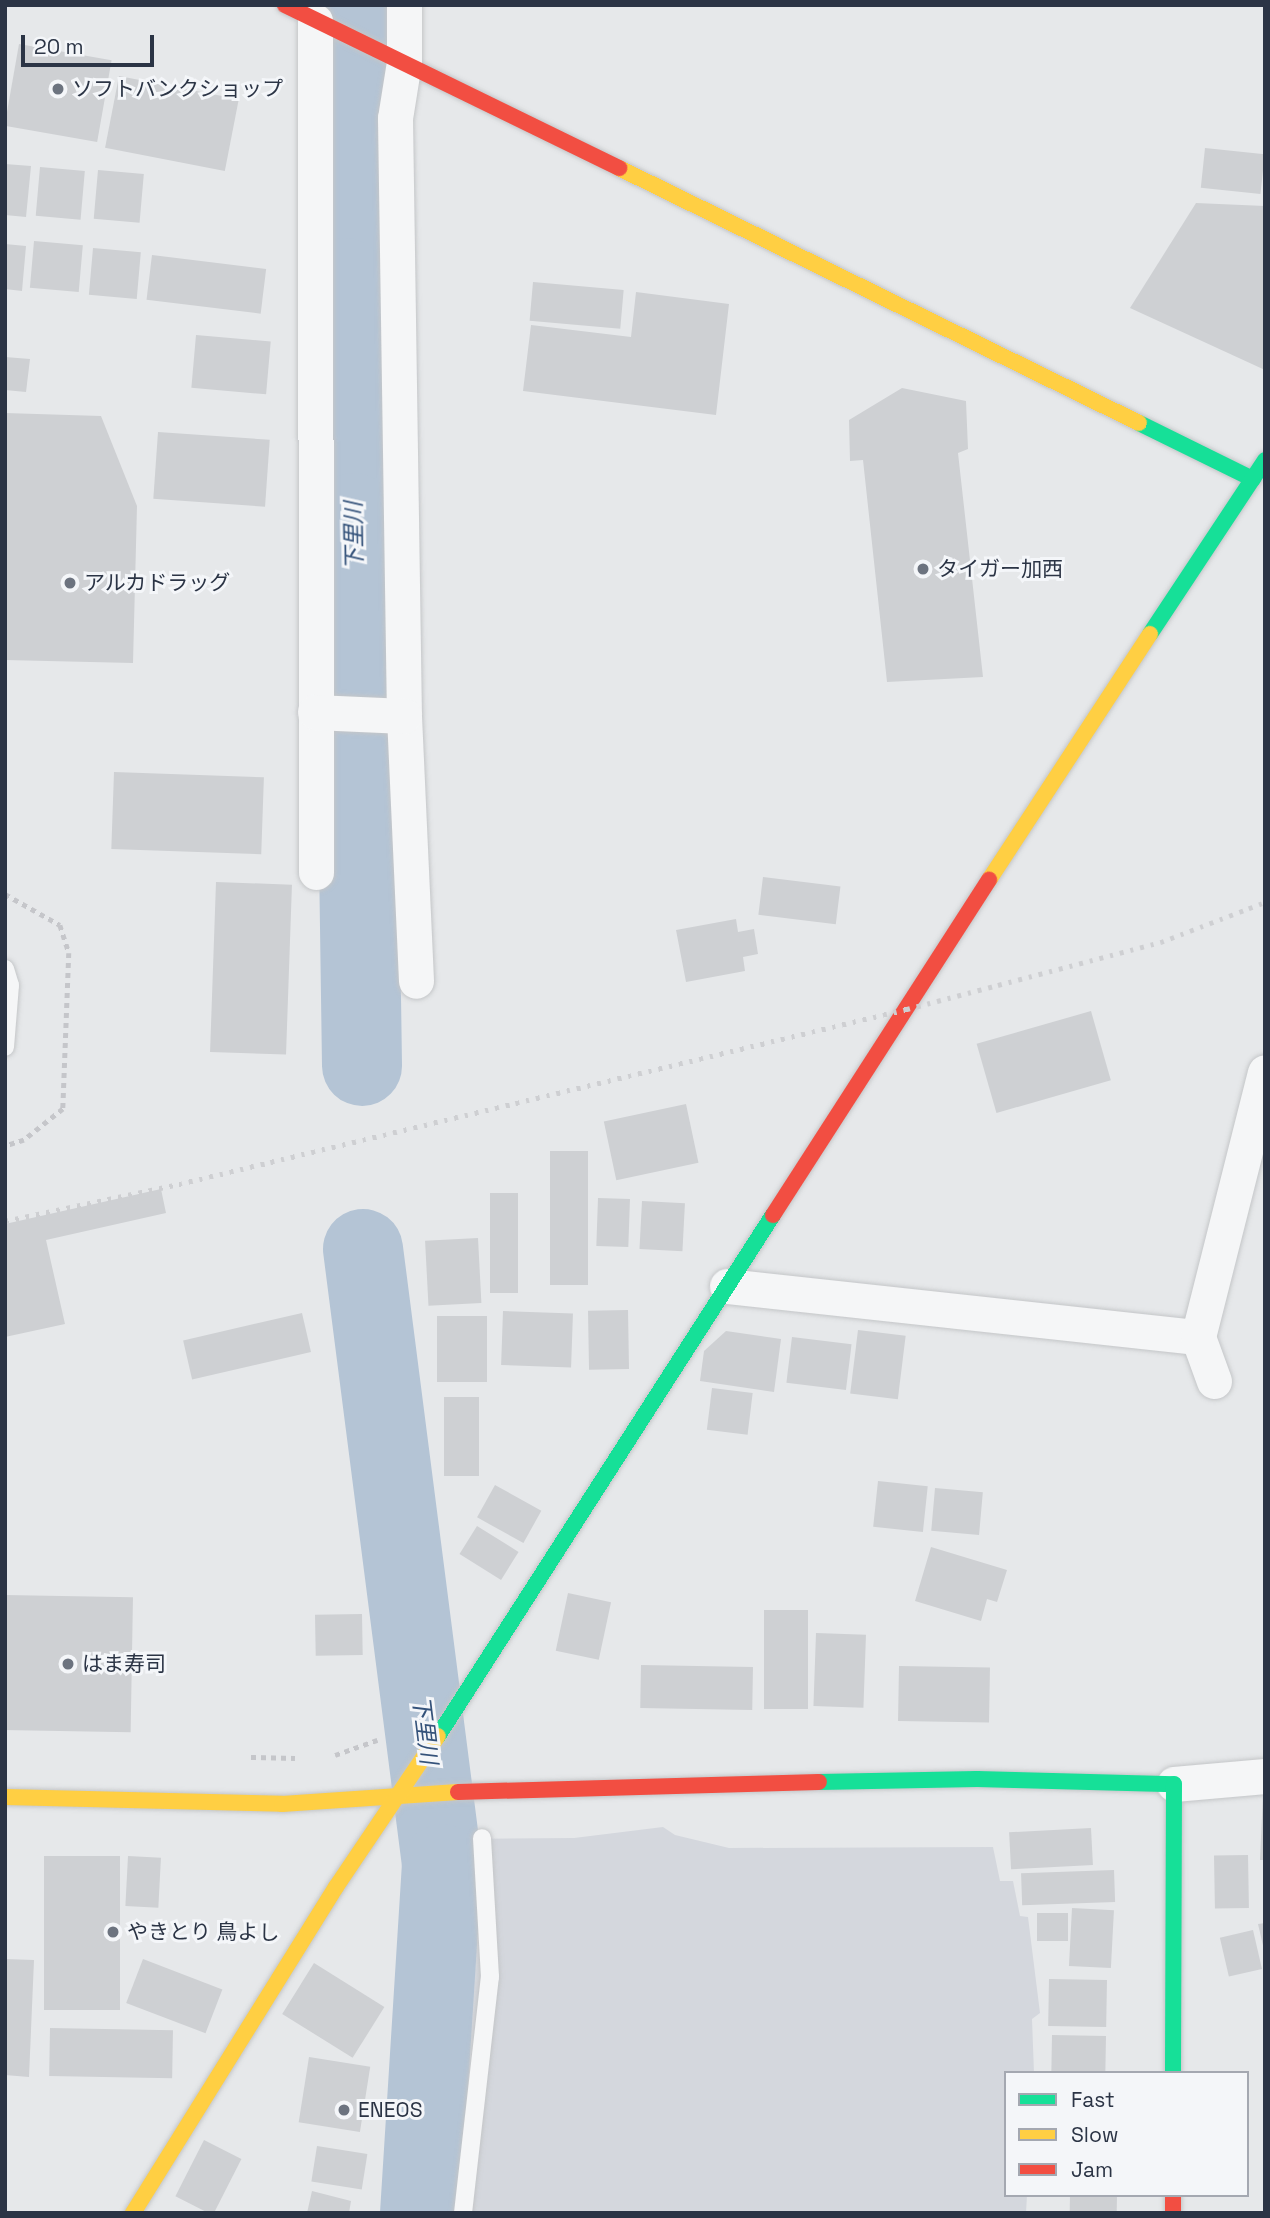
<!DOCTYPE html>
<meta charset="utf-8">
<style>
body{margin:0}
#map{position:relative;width:1270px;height:2218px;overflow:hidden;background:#e6e8ea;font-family:"Space Grotesk","Noto Sans JP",sans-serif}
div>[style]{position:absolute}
.built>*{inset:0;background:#d4d7dd}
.river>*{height:80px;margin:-40px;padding:0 40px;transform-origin:40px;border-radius:40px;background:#b4c4d5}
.building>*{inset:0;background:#ced0d3;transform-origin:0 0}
.path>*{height:4.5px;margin-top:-2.25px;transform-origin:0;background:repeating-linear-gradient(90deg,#c5c6ca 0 5px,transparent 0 10px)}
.roads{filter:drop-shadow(0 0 2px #c4c6c8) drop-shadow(0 0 2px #c4c6c8)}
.lane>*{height:18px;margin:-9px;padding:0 9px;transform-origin:9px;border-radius:9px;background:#f5f6f7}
.street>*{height:35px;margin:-17.5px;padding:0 17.5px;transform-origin:17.5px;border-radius:17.5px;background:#f5f6f7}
.fast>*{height:16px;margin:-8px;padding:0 8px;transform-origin:8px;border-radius:8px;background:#16e098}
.slow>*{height:16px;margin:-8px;padding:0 8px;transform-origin:8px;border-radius:8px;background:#ffcf43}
.jam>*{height:16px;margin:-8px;padding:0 8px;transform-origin:8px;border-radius:8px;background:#f24e42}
.rail>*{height:5px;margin-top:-2.5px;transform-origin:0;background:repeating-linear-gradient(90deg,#cecfd2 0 3.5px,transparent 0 10.5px)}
.dots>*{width:19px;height:19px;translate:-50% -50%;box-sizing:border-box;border:4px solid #f4f6f9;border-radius:50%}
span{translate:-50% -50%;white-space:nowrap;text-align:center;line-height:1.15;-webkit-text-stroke:6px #f4f6f9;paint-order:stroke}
.poi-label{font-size:21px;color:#2b3445}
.left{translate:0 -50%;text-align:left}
.water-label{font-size:23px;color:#34527a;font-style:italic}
.frame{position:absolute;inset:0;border:7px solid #2b3445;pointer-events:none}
.legend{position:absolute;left:1004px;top:2071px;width:245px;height:126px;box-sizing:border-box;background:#f4f6f9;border:2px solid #a4a8b1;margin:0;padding:9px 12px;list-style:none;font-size:21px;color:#2b3445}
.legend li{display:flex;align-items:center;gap:14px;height:35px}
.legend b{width:35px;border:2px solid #a4a8b1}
.scale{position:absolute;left:21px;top:35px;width:133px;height:32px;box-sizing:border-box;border:4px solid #2b3445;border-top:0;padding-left:9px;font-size:21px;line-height:24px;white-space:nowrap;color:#2b3445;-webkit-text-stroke:5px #f4f6f9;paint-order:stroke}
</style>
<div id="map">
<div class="built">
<div style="clip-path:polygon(663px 1827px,675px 1835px,729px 1848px,993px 1847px,1000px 1881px,1013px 1881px,1020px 1916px,1028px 1917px,1040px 2013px,1032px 2019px,1034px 2073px,1006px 2073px,1006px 2195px,1027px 2195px,1026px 2213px,434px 2213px,437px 2181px,465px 2078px,476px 1941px,462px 1839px,574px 1838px)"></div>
</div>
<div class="river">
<div style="left:359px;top:5px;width:273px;rotate:92.9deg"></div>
<div style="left:345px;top:278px;width:235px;rotate:87.8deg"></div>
<div style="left:354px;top:513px;width:553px;rotate:89.17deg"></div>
<div style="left:363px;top:1249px;width:620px;rotate:82.68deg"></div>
<div style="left:442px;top:1864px;width:350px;rotate:93.6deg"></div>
</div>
<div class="building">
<div style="left:19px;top:44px;width:94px;height:83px;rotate:10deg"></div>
<div style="left:119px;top:76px;width:122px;height:73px;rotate:11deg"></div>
<div style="left:1205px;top:148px;width:60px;height:40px;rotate:6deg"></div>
<div style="clip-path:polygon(5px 164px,31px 166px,26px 217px,5px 215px)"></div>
<div style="left:40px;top:167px;width:45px;height:49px;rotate:5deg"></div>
<div style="left:98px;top:170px;width:46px;height:49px;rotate:5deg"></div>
<div style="clip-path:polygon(1196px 203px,1265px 206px,1265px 370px,1130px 308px)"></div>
<div style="left:34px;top:241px;width:49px;height:47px;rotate:5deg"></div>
<div style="clip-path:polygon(5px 244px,26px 246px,22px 291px,5px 289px)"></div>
<div style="left:93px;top:248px;width:48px;height:47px;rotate:5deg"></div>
<div style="left:152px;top:255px;width:115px;height:45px;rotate:7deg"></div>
<div style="left:533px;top:282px;width:91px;height:39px;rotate:5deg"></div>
<div style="clip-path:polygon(636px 292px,729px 304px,716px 415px,523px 391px,531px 325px,631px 337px)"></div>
<div style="left:196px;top:335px;width:75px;height:53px;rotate:5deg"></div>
<div style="clip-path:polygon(5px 357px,30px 359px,26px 392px,5px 390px)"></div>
<div style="clip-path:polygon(902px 388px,966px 401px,968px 449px,958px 453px,983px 677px,887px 682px,863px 460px,850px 461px,849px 420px)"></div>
<div style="clip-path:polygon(5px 413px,101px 416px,137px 506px,133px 663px,5px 660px)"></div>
<div style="left:158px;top:432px;width:112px;height:67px;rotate:4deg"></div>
<div style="left:114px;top:772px;width:150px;height:77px;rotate:2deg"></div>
<div style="left:763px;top:877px;width:78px;height:38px;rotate:7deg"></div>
<div style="left:216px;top:882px;width:76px;height:170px;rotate:2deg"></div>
<div style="clip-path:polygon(736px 919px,738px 932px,754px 929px,758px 954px,743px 957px,745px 971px,686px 982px,676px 930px)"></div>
<div style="left:1091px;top:1011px;width:72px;height:119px;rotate:74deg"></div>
<div style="left:686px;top:1104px;width:60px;height:84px;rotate:78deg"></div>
<div style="left:550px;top:1151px;width:38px;height:134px"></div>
<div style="clip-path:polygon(161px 1189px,166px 1213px,46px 1240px,65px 1324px,5px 1337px,5px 1224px)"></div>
<div style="left:490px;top:1193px;width:28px;height:100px"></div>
<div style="left:598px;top:1198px;width:32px;height:48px;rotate:2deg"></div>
<div style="left:642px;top:1201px;width:43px;height:48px;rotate:3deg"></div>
<div style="left:478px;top:1238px;width:65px;height:53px;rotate:87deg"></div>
<div style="left:628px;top:1310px;width:59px;height:40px;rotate:89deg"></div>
<div style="left:503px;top:1311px;width:70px;height:54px;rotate:2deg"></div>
<div style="left:302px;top:1313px;width:40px;height:122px;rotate:77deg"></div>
<div style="left:437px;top:1316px;width:50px;height:66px"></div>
<div style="left:858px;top:1330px;width:48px;height:64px;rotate:7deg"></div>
<div style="clip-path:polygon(726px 1331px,781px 1339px,774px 1392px,700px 1381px,704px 1351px)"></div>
<div style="left:792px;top:1337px;width:60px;height:46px;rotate:7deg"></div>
<div style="left:712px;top:1388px;width:41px;height:42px;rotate:7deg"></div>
<div style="left:444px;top:1397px;width:35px;height:79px"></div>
<div style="left:878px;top:1481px;width:50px;height:46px;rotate:6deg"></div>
<div style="left:495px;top:1485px;width:53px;height:37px;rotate:29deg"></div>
<div style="left:935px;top:1488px;width:48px;height:43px;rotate:5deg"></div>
<div style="left:477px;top:1526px;width:49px;height:33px;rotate:32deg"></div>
<div style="clip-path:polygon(931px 1547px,1007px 1570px,997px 1602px,987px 1599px,981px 1621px,915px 1601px)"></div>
<div style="left:568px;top:1593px;width:44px;height:59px;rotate:12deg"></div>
<div style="left:5px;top:1595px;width:128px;height:135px;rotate:1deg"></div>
<div style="left:764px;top:1610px;width:44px;height:99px"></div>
<div style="left:362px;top:1614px;width:41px;height:47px;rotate:89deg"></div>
<div style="left:816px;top:1633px;width:50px;height:73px;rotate:2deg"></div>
<div style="left:641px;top:1665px;width:112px;height:43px;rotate:1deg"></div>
<div style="left:899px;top:1666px;width:91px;height:55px;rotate:1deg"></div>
<div style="clip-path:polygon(1263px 1794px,1265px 1794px,1265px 1860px,1260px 1860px)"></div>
<div style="left:1091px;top:1828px;width:37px;height:82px;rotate:87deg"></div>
<div style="left:1248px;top:1855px;width:53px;height:34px;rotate:89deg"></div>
<div style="left:44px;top:1856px;width:76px;height:154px"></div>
<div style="left:128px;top:1856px;width:33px;height:50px;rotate:3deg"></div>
<div style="left:1114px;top:1870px;width:32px;height:93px;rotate:88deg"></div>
<div style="left:1072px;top:1908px;width:42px;height:58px;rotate:3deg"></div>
<div style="left:1037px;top:1913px;width:31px;height:28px"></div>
<div style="clip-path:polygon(1265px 1923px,1265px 1949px,1264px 1950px,1258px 1924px)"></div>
<div style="left:1253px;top:1930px;width:40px;height:34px;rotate:77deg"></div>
<div style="clip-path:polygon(5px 1959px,34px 1960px,29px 2077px,5px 2075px)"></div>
<div style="left:143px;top:1959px;width:85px;height:47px;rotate:21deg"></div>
<div style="left:314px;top:1963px;width:83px;height:60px;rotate:32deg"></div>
<div style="left:1049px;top:1979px;width:58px;height:47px;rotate:1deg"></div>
<div style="left:50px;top:2028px;width:123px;height:48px;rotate:1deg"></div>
<div style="left:1052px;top:2035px;width:54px;height:38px;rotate:1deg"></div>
<div style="left:309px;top:2057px;width:62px;height:66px;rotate:9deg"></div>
<div style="left:204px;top:2140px;width:42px;height:63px;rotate:27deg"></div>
<div style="left:317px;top:2146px;width:51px;height:36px;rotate:9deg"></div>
<div style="clip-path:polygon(312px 2191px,351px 2201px,349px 2213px,307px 2213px)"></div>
<div style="left:1070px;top:2195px;width:47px;height:18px;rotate:1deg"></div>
</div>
<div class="path">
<div style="left:5px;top:894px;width:63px;rotate:29.4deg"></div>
<div style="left:60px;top:925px;width:29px;rotate:72deg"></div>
<div style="left:69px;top:953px;width:156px;rotate:92.2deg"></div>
<div style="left:63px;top:1109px;width:50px;rotate:141.5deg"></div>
<div style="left:24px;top:1140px;width:20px;rotate:162deg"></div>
<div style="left:335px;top:1755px;width:45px;rotate:-19.7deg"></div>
<div style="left:251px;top:1757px;width:44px;rotate:1.3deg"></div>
</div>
<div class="roads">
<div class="lane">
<div style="left:5px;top:969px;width:17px;rotate:73deg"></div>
<div style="left:10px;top:985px;width:62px;rotate:94.6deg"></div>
<div style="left:463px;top:2213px;width:238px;rotate:-83.5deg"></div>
<div style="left:490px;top:1977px;width:139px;rotate:-93.3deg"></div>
</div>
<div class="street">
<div style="left:404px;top:5px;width:57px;rotate:90deg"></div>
<div style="left:404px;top:62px;width:57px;rotate:99.1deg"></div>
<div style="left:395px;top:118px;width:598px;rotate:89.14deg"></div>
<div style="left:404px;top:716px;width:265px;rotate:87.4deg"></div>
<div style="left:315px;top:21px;width:851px;rotate:89.93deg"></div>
<div style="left:315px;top:712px;width:89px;rotate:2.6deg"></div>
<div style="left:727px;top:1286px;width:474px;rotate:6.2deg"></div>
<div style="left:1214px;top:1381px;width:47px;rotate:-110deg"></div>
<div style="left:1198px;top:1337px;width:273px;rotate:-75.8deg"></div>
<div style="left:1174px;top:1784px;width:91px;rotate:-5deg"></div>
</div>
<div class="fast">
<div style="left:1139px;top:423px;width:127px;rotate:26.2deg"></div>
<div style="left:1150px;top:634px;width:209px;rotate:-56.5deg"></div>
<div style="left:438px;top:1736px;width:619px;rotate:-57.26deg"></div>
<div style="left:819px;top:1782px;width:158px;rotate:-1.1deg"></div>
<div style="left:977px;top:1779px;width:197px;rotate:1.5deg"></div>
<div style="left:1174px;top:1784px;width:289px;rotate:90.2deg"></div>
</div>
<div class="slow">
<div style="left:619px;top:168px;width:579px;rotate:26.12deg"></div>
<div style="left:989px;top:880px;width:294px;rotate:-56.8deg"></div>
<div style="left:5px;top:1797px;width:277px;rotate:1.4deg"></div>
<div style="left:282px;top:1804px;width:176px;rotate:-3.9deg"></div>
<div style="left:133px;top:2213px;width:384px;rotate:-58.1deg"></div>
<div style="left:336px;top:1887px;width:182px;rotate:-56deg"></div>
</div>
<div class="jam">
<div style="left:285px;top:5px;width:372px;rotate:26deg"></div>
<div style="left:773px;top:1215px;width:399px;rotate:-57.2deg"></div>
<div style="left:458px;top:1792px;width:361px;rotate:-1.6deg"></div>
<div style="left:1173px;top:2195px;width:18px;rotate:90deg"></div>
</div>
</div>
<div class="rail">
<div style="left:5px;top:1221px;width:178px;rotate:-12deg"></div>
<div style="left:179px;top:1184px;width:749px;rotate:-13.52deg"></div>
<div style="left:907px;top:1009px;width:263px;rotate:-14.8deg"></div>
<div style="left:1161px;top:942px;width:111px;rotate:-21deg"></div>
</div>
<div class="dots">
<div style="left:58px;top:89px;background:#6c737f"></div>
<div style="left:923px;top:569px;background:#6c737f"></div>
<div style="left:70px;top:583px;background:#6c737f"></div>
<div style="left:68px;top:1664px;background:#6c737f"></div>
<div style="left:113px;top:1932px;background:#6c737f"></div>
<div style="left:344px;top:2110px;background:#6c737f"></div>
</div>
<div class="poi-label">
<span class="left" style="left:72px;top:89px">ソフトバンクショップ</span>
<span class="left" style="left:937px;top:569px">タイガー加西</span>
<span class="left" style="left:84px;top:583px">アルカドラッグ</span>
<span class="left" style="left:82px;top:1664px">はま寿司</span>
<span class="left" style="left:127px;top:1932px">やきとり 鳥よし</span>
<span class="left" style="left:358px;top:2110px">ENEOS</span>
</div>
<div class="water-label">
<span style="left:354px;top:536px;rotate:-91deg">下里川</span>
<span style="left:425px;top:1730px;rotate:83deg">下里川</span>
</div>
<div class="frame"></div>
<ul class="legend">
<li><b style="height:9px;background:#16e098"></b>Fast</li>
<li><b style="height:9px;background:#ffcf43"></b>Slow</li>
<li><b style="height:9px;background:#f24e42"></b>Jam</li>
</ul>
<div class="scale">20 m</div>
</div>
